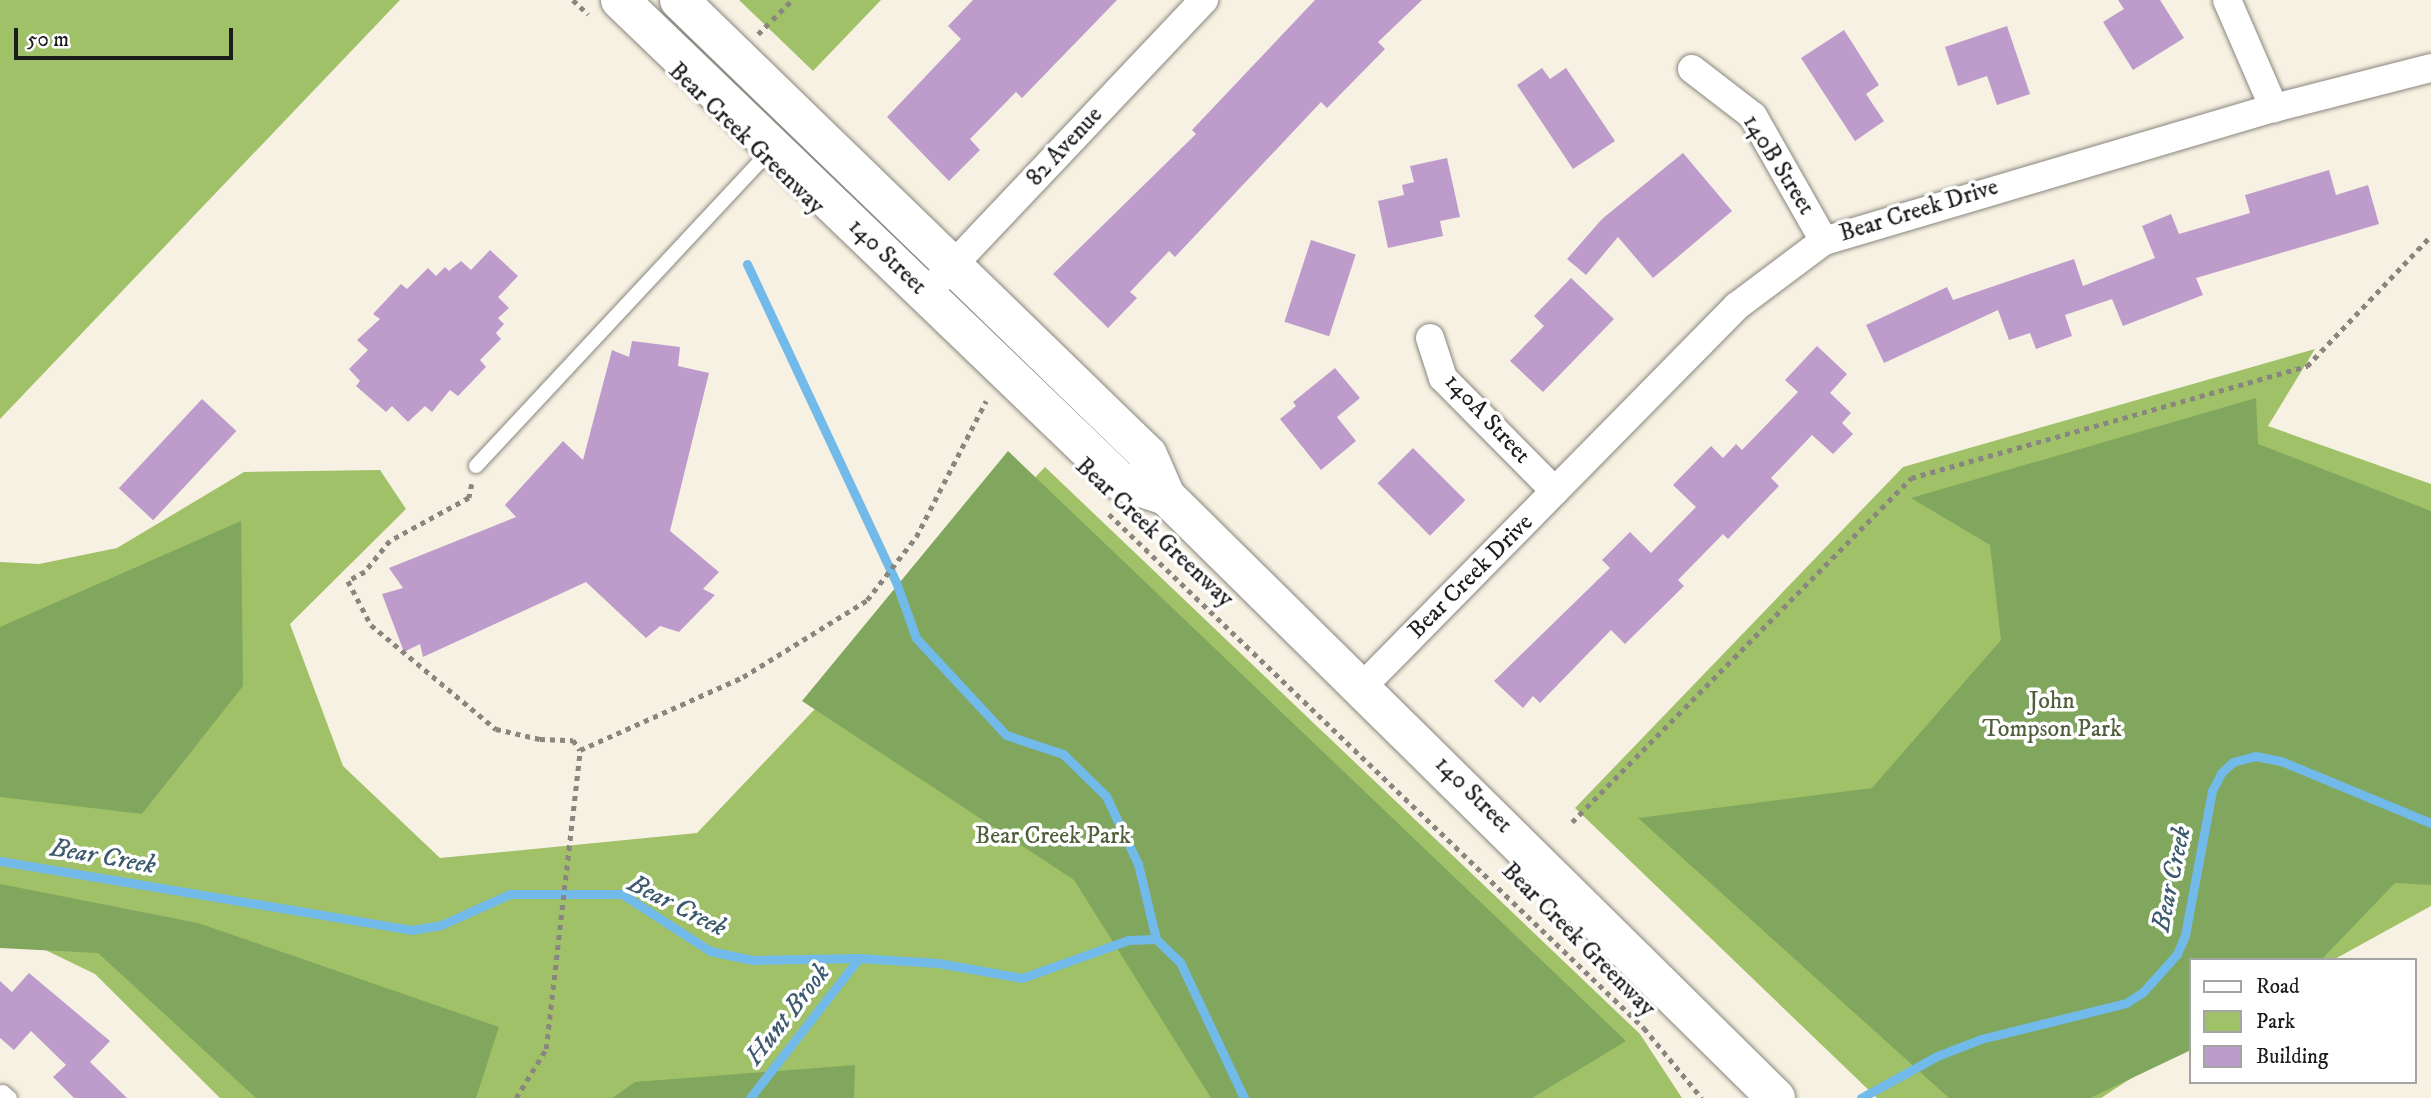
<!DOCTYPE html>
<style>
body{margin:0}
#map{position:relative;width:2431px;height:1098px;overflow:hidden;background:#f6f1e2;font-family:"IM FELL DW Pica",serif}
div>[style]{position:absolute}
.green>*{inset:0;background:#a1c169}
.forest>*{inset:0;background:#80a75d}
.stream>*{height:9px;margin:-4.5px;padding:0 4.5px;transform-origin:4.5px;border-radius:4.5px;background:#71bae9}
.building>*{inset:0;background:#bd9ccc;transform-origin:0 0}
.path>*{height:4.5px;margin-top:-2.25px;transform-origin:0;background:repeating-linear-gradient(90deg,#89867f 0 5px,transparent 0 10px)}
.roads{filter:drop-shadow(0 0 2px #89867f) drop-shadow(0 0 2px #89867f)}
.service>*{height:14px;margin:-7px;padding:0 7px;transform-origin:7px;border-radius:7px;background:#fff}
.minor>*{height:28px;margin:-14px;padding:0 14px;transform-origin:14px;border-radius:14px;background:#fff}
.secondary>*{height:38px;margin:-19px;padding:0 19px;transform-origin:19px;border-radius:19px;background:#fff}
span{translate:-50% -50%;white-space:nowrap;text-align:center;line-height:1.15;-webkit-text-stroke:7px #fff;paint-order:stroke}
.street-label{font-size:24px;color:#1c1c1c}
.park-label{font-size:24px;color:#515e3b}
.water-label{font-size:26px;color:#3e5b6e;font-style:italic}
.legend{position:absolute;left:2189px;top:958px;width:228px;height:126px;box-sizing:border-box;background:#fff;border:2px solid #a4a4a4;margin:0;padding:9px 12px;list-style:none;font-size:21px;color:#1c1c1c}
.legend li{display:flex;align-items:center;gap:14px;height:35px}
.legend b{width:35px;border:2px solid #a4a4a4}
.scale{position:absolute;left:14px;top:28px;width:219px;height:32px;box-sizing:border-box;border:4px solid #1c1c1c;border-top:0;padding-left:9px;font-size:21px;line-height:24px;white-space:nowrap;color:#1c1c1c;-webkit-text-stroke:5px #fff;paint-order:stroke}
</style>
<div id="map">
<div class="green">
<div style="clip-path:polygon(0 0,400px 0,0 419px)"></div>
<div style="clip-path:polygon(739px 0,881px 0,813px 71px)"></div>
<div style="clip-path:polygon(2315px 349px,2268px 426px,2431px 484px,2431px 906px,2333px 960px,2191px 960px,2191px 1039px,2101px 1098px,1877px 1098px,1575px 808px,1903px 467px)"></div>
<div style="clip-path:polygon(1045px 467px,1640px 1034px,1682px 1098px,220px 1098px,95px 974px,0 928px,0 562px,39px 564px,117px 548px,244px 472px,380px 470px,406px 509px,290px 624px,343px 766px,440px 858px,697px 833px)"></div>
</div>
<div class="forest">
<div style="clip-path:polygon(2256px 398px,2258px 444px,2431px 511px,2431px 885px,2395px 883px,2321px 960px,2191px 960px,2191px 1050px,2090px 1098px,1949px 1098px,1638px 818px,1872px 788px,2001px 640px,1990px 545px,1911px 498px)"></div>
<div style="clip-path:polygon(1008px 451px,1626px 1041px,1532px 1098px,1211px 1098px,1074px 880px,802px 701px)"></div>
<div style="clip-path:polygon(241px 521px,243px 686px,142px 814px,0 797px,0 627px)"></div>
<div style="clip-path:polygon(0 884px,198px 923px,499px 1027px,476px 1098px,256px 1098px,98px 953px,0 948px)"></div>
<div style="clip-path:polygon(855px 1065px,854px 1098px,612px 1098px,635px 1082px)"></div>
</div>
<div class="stream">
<div style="left:747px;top:264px;width:351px;rotate:64.9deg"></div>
<div style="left:896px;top:582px;width:59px;rotate:70.3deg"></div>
<div style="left:916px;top:638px;width:132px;rotate:47.1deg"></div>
<div style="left:1006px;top:735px;width:60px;rotate:18.4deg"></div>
<div style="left:1063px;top:754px;width:60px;rotate:44.3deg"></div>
<div style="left:1106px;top:796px;width:75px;rotate:64.8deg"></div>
<div style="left:1138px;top:864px;width:77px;rotate:76.5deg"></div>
<div style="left:0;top:861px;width:417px;rotate:9.5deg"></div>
<div style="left:411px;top:930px;width:30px;rotate:-9deg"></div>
<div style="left:441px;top:925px;width:76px;rotate:-24.2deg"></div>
<div style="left:510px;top:894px;width:112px"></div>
<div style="left:622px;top:894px;width:105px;rotate:32.9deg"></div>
<div style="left:710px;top:951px;width:43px;rotate:12.1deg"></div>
<div style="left:752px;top:960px;width:107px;rotate:-1.1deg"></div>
<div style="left:859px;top:958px;width:79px;rotate:3.6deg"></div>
<div style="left:938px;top:963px;width:85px;rotate:10.1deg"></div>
<div style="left:1022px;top:978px;width:113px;rotate:-19.7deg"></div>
<div style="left:1128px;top:940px;width:28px;rotate:-2deg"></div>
<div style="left:1156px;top:939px;width:33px;rotate:44deg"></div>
<div style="left:1180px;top:962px;width:150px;rotate:64.8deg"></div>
<div style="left:750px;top:1098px;width:177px;rotate:-52.1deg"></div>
<div style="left:1861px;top:1098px;width:87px;rotate:-28.9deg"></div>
<div style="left:1937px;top:1056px;width:47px;rotate:-21.1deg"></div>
<div style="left:1981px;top:1039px;width:149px;rotate:-13.9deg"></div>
<div style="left:2126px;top:1003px;width:20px;rotate:-33deg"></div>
<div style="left:2143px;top:992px;width:51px;rotate:-48.2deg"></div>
<div style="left:2177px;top:954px;width:21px;rotate:-67deg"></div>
<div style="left:2185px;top:935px;width:147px;rotate:-79.4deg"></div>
<div style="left:2212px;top:791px;width:20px;rotate:-63deg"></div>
<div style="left:2221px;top:773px;width:16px;rotate:-43deg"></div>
<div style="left:2233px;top:762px;width:23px;rotate:-15deg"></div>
<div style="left:2255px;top:756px;width:26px;rotate:11deg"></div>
<div style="left:2281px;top:761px;width:162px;rotate:22.5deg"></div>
</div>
<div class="building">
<div style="clip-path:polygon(973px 0,1117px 0,1022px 98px,1016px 92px,970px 139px,980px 150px,949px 181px,887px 117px,961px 39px,948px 26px)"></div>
<div style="clip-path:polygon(1315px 0,1422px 0,1378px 42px,1385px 49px,1327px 108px,1321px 102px,1175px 257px,1169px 251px,1130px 292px,1137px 298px,1108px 328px,1053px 274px,1196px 134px,1192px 130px)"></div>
<div style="clip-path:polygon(2118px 0,2160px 0,2184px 38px,2133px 70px,2103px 22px,2124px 9px)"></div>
<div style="clip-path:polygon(2007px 26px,2030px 94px,1997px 105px,1987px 76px,1958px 86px,1945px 47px)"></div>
<div style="clip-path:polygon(1844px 30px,1879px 85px,1866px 94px,1884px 121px,1855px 141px,1801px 58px)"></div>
<div style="clip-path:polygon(1542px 68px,1550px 79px,1566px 68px,1615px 141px,1573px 169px,1517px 85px)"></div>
<div style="clip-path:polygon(1683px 153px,1732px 211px,1653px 278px,1618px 237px,1586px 275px,1567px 259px,1602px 219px)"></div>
<div style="clip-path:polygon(1447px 158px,1460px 217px,1440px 221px,1443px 236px,1388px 248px,1378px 201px,1404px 195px,1402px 185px,1414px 182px,1410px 166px)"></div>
<div style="clip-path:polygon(2329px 170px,2336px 195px,2368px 185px,2379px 224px,2196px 278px,2203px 295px,2123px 326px,2112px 299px,2065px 315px,2072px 336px,2036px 349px,2030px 333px,2009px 340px,1998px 310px,1884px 363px,1866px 325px,1947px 287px,1953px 300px,2074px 259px,2083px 286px,2155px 258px,2142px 226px,2171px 214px,2179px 234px,2250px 213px,2245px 195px)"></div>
<div style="left:1311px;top:240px;width:47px;height:86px;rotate:18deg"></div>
<div style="clip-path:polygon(490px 250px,518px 276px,498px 297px,509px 308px,498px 318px,504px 324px,496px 333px,501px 339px,480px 360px,486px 367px,458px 396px,450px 390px,432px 412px,425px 406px,408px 422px,392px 406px,386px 412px,356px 386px,360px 381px,349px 369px,368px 350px,357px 340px,380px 319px,373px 314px,401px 284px,407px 289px,428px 268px,436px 276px,445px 267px,449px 271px,461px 261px,471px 270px)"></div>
<div style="clip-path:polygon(1571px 278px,1614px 319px,1543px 392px,1510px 361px,1544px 326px,1534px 316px)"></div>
<div style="clip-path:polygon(632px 341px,680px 347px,678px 366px,709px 373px,670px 531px,719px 572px,703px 589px,715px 595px,679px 632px,660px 626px,646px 638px,586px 582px,423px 657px,420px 644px,404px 652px,382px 594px,403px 588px,389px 568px,516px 517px,505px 505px,563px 441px,583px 460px,612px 350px,629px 357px)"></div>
<div style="clip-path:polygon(1817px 346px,1847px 374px,1830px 393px,1851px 413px,1842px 423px,1853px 434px,1833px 454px,1812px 435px,1771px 478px,1779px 486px,1728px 539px,1723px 534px,1678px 580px,1684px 586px,1625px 644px,1611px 630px,1540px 703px,1533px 696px,1523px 708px,1494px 681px,1610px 568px,1602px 560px,1630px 532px,1651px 553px,1696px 507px,1673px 485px,1711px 446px,1723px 458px,1736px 444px,1742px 450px,1798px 392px,1785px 380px)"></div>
<div style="clip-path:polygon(1335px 368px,1360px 398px,1337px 417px,1356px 441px,1321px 470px,1280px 419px,1296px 406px,1293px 402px)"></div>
<div style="left:202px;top:399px;width:47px;height:122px;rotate:43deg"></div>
<div style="left:1413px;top:448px;width:74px;height:50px;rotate:45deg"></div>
<div style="clip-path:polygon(29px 973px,110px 1041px,90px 1062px,127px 1098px,74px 1098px,53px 1077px,66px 1065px,31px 1031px,14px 1050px,0 1038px,0 981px,12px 992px)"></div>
</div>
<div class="path">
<div style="left:573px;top:0;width:21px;rotate:43deg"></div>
<div style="left:758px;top:34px;width:48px;rotate:-45deg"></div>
<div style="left:472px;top:484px;width:14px;rotate:102deg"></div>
<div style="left:469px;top:498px;width:90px;rotate:151.4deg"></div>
<div style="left:390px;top:541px;width:40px;rotate:129deg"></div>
<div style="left:365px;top:572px;width:19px;rotate:152deg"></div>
<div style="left:348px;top:581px;width:50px;rotate:62.4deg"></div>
<div style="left:371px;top:625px;width:163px;rotate:39.8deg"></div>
<div style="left:496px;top:729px;width:45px;rotate:12.8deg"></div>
<div style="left:540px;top:739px;width:33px;rotate:2deg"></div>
<div style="left:573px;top:740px;width:12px;rotate:55deg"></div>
<div style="left:1109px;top:514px;width:742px;rotate:43.85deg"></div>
<div style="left:1644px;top:1028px;width:91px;rotate:50.4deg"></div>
<div style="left:1572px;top:822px;width:483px;rotate:-45.4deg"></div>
<div style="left:1911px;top:478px;width:412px;rotate:-15.8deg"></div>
<div style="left:2307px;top:366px;width:180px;rotate:-46.4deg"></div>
<div style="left:516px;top:1098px;width:57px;rotate:-58.5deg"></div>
<div style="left:546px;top:1049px;width:301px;rotate:-83.5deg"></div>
<div style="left:580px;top:750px;width:179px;rotate:-24.1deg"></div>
<div style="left:743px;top:677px;width:146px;rotate:-31.8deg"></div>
<div style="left:867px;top:600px;width:80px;rotate:-52.1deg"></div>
<div style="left:916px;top:537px;width:153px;rotate:-62.8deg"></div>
</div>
<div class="roads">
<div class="service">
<div style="left:476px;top:466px;width:434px;rotate:-47deg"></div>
<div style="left:0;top:1095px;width:4px;rotate:-45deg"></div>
<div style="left:3px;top:1092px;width:9px;rotate:41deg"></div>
</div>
<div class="minor">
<div style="left:2227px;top:0;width:118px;rotate:66.5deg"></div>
<div style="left:1692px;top:69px;width:77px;rotate:37.6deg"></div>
<div style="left:1753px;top:116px;width:144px;rotate:60.4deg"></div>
<div style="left:939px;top:280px;width:386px;rotate:-46.6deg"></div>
<div style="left:1430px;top:338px;width:42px;rotate:72deg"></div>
<div style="left:1443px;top:378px;width:159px;rotate:45.3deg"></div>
<div style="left:1363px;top:686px;width:533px;rotate:-45.46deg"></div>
<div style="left:1737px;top:306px;width:109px;rotate:-36.8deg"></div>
<div style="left:1824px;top:241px;width:469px;rotate:-16.5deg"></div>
<div style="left:2274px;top:108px;width:162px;rotate:-14.3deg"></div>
</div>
<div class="secondary">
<div style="left:620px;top:0;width:694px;rotate:43.89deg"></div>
<div style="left:1120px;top:481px;width:48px;rotate:18.1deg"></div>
<div style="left:679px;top:0;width:653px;rotate:44.13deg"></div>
<div style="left:1148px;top:455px;width:45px;rotate:66.3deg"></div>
<div style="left:1166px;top:496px;width:857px;rotate:44.62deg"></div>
</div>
</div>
<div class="street-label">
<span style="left:746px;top:139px;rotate:44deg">Bear Creek Greenway</span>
<span style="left:1065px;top:147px;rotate:-47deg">82 Avenue</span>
<span style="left:1778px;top:165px;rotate:58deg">140B Street</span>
<span style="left:1919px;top:211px;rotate:-17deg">Bear Creek Drive</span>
<span style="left:887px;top:257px;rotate:44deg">140 Street</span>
<span style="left:1487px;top:419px;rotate:47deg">140A Street</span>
<span style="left:1154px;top:533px;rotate:43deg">Bear Creek Greenway</span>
<span style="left:1471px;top:577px;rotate:-45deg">Bear Creek Drive</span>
<span style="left:1473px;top:795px;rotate:45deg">140 Street</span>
<span style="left:1578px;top:940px;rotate:45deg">Bear Creek Greenway</span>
</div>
<div class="park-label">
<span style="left:2052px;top:716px">John<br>Tompson Park</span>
<span style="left:1053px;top:837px">Bear Creek Park</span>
</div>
<div class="water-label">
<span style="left:103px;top:857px;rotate:10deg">Bear Creek</span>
<span style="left:2172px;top:879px;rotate:-78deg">Bear Creek</span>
<span style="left:677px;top:906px;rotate:27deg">Bear Creek</span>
<span style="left:788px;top:1015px;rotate:-52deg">Hunt Brook</span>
</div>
<ul class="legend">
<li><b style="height:9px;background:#fff"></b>Road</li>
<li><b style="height:19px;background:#a1c169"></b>Park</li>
<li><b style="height:19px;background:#bd9ccc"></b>Building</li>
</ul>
<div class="scale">50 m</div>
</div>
